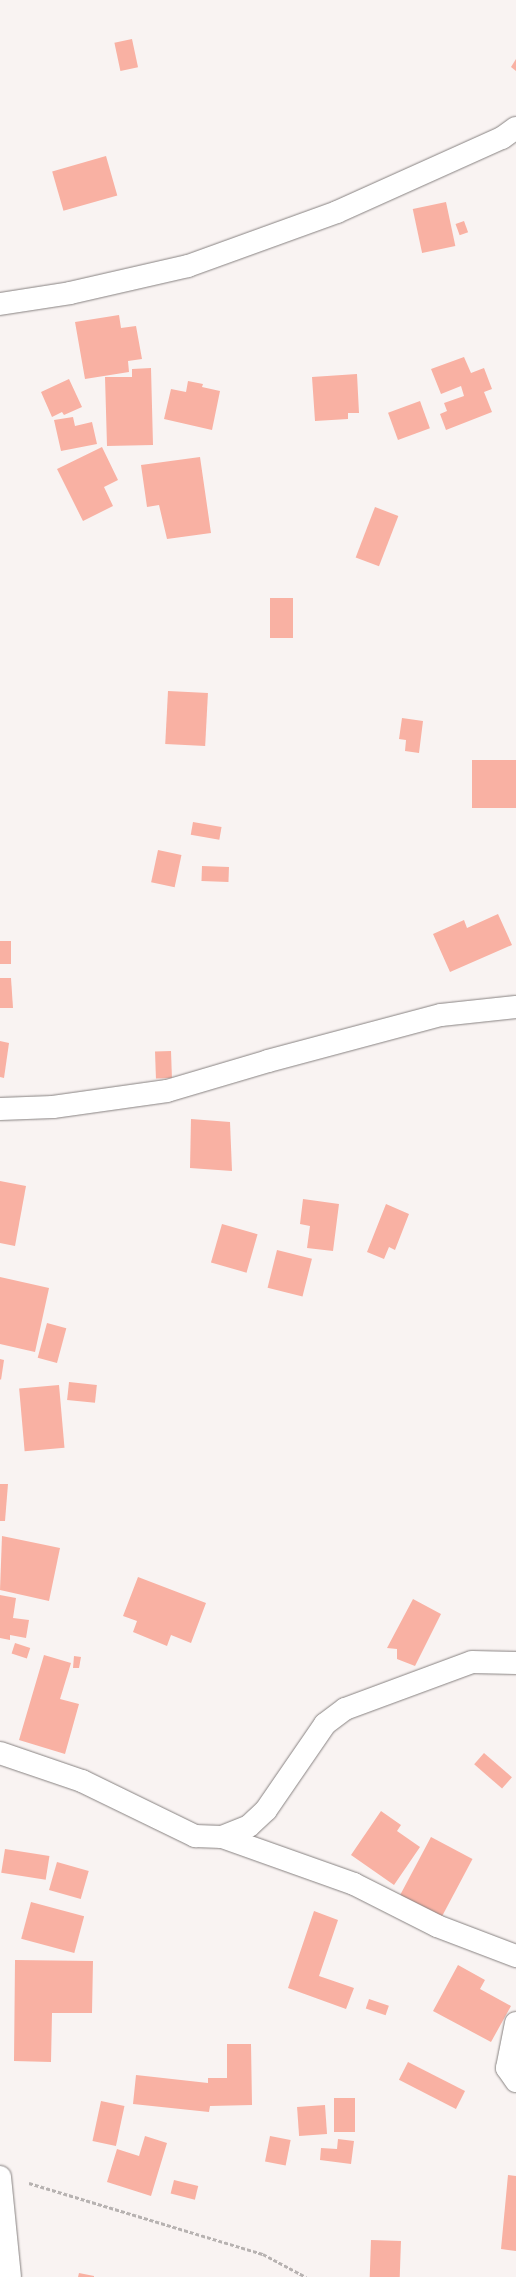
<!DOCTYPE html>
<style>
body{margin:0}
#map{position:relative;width:516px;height:2277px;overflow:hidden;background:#f9f3f2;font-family:"Zilla Slab",serif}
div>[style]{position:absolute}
.building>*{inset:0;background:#f9b1a3;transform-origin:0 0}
.path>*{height:2.5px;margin-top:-1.25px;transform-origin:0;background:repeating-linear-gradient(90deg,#b7b2b1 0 4px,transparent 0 6px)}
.roads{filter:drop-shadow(0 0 1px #878281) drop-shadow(0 0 1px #878281)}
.street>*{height:22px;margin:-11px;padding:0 11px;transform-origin:11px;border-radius:11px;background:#fff}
.secondary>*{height:22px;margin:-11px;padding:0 11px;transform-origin:11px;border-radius:11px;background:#fff}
span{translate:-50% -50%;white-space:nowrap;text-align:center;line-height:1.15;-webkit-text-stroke:3.5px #f9f3f2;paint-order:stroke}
</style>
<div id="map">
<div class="building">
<div style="left:132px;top:39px;width:29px;height:18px;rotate:78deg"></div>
<div style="clip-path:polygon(516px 59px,516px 71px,511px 67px)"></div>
<div style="left:106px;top:156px;width:41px;height:56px;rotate:74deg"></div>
<div style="left:446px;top:202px;width:45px;height:34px;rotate:78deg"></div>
<div style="left:464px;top:221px;width:12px;height:9px;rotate:70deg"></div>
<div style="clip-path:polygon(119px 315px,121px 328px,136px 326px,142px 359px,128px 361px,129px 372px,85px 379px,75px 322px)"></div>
<div style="clip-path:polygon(464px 357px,471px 373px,484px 368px,492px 389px,484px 392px,492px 412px,446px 430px,440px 414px,447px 411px,444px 403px,464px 396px,461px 386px,441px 394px,431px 369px)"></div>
<div style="clip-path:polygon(151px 368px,153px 445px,107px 446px,105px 377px,132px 377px,132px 369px)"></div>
<div style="clip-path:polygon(357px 374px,359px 413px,348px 413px,348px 419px,315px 421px,312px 377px)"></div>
<div style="clip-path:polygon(69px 379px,82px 407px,64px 415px,62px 412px,52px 417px,41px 392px)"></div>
<div style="clip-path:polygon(188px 381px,203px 384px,202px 387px,220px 391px,212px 430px,164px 419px,171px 389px,186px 392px)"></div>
<div style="left:420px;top:401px;width:29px;height:34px;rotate:70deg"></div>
<div style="clip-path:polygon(73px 417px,75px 426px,92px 422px,97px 444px,61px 451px,54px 420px)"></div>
<div style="clip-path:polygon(102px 447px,118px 480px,104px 487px,113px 506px,83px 521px,57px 469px)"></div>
<div style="clip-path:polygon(200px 457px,211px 533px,167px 539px,159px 505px,147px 507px,141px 465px)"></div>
<div style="left:375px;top:507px;width:25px;height:54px;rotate:21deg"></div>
<div style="left:270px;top:598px;width:23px;height:40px"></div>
<div style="left:168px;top:691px;width:40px;height:53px;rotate:3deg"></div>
<div style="clip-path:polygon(402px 718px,423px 721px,419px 753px,405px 751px,406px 740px,399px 739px)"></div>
<div style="left:516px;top:760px;width:48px;height:44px;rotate:90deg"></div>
<div style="left:193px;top:822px;width:29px;height:13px;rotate:10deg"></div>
<div style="left:158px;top:850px;width:24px;height:33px;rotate:12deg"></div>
<div style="left:202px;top:866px;width:27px;height:15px;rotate:2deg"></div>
<div style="clip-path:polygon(498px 914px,512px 945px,450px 972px,433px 934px,464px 920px,467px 928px)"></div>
<div style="left:0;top:941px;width:11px;height:23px"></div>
<div style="clip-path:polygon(0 978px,11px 978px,13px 1008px,0 1008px)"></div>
<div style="clip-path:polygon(0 1041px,9px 1043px,4px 1078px,0 1077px)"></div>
<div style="left:171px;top:1051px;width:27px;height:16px;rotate:88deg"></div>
<div style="clip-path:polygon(191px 1119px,230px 1122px,232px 1171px,190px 1168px)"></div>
<div style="clip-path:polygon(0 1181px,26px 1186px,15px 1246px,0 1243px)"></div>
<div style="clip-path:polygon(303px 1199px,339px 1204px,333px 1251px,307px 1248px,310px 1226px,300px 1224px)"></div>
<div style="clip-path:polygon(386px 1204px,409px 1214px,395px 1250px,389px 1247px,384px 1259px,367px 1252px)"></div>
<div style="left:222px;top:1224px;width:37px;height:40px;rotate:16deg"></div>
<div style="left:277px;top:1250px;width:36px;height:39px;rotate:14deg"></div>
<div style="clip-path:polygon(0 1277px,49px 1288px,35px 1352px,0 1344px)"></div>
<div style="left:47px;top:1323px;width:20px;height:36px;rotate:15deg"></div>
<div style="clip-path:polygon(0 1359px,4px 1360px,1px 1380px,0 1379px)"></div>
<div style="left:69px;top:1382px;width:28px;height:18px;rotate:6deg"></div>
<div style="left:59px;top:1385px;width:63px;height:40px;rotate:85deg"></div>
<div style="clip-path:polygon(0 1484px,8px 1484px,5px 1521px,0 1521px)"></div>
<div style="clip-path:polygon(2px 1536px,60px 1548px,49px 1601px,0 1590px)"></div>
<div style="clip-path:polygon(138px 1577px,206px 1603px,191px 1643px,171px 1635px,167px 1646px,133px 1632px,137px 1621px,123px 1616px)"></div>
<div style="clip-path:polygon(0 1595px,16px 1598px,13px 1618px,29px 1620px,26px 1638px,10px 1635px,10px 1640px,0 1638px)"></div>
<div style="clip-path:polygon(413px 1599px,441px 1614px,415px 1666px,397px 1659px,397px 1649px,387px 1648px)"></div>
<div style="left:15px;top:1643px;width:16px;height:11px;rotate:18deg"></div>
<div style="clip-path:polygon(44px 1655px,71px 1663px,60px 1699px,79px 1704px,65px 1754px,19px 1740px)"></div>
<div style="clip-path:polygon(74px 1656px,81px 1657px,79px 1668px,73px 1668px)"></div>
<div style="left:484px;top:1753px;width:37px;height:15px;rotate:41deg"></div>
<div style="clip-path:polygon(381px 1811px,401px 1825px,397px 1831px,420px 1847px,394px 1885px,351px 1855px)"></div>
<div style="left:431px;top:1837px;width:47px;height:68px;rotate:28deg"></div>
<div style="left:5px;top:1849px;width:45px;height:24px;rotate:9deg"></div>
<div style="left:57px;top:1862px;width:33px;height:29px;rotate:16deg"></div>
<div style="left:31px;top:1902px;width:55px;height:38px;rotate:15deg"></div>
<div style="clip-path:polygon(314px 1911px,338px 1920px,319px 1976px,354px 1988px,346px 2009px,288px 1988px)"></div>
<div style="clip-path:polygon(15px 1960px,93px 1961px,92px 2013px,52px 2013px,51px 2062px,14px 2061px)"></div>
<div style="clip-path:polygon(458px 1965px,485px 1980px,480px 1989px,511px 2006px,491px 2042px,433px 2011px)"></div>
<div style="left:369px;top:1999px;width:21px;height:10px;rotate:19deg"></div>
<div style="clip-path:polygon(227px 2044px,251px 2044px,252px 2105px,210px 2106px,209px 2112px,133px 2104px,136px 2075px,208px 2083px,208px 2078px,227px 2078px)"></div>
<div style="left:408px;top:2062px;width:64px;height:20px;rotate:27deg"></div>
<div style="left:334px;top:2098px;width:21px;height:34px"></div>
<div style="left:101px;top:2101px;width:24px;height:41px;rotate:12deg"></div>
<div style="left:325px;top:2105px;width:29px;height:28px;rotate:86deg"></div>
<div style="clip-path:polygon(145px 2136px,167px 2143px,151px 2196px,107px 2182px,117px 2149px,139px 2156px)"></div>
<div style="left:270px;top:2136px;width:21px;height:26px;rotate:11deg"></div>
<div style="clip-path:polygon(338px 2139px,354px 2141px,351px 2164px,320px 2160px,321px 2148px,337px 2149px)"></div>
<div style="clip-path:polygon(508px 2175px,516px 2176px,516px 2251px,501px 2249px)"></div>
<div style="left:174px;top:2180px;width:25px;height:14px;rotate:14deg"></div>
<div style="left:371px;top:2240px;width:30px;height:37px;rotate:2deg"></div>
<div style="clip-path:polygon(79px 2273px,94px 2276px,94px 2277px,78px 2277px)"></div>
</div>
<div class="path">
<div style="left:29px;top:2183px;width:245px;rotate:16.9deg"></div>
<div style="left:263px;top:2254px;width:49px;rotate:28.1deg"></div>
</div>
<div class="roads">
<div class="street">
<div style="left:0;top:304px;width:71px;rotate:-8.9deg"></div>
<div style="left:70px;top:293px;width:121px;rotate:-12.9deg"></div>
<div style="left:188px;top:266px;width:158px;rotate:-19.9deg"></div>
<div style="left:337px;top:212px;width:181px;rotate:-24.2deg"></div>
<div style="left:502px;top:138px;width:17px;rotate:-36deg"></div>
<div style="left:0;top:1109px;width:53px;rotate:-2.2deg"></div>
<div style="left:53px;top:1107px;width:115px;rotate:-8deg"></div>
<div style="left:167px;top:1091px;width:105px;rotate:-16.5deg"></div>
<div style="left:268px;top:1061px;width:179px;rotate:-14.9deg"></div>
<div style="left:441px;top:1015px;width:75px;rotate:-6.1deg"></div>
<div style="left:0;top:1753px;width:87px;rotate:18.9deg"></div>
<div style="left:82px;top:1781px;width:126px;rotate:26deg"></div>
<div style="left:195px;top:1836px;width:27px;rotate:2deg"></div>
<div style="left:222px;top:1837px;width:29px;rotate:-22deg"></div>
<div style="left:249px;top:1826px;width:23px;rotate:-43deg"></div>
<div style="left:266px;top:1810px;width:104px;rotate:-55.5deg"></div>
<div style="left:325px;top:1724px;width:25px;rotate:-37deg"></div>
<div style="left:345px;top:1709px;width:135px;rotate:-20.3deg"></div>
<div style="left:472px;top:1662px;width:44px;rotate:1.3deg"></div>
<div style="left:222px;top:1837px;width:140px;rotate:19.6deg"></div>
<div style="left:354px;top:1884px;width:93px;rotate:26.8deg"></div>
<div style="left:437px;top:1926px;width:85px;rotate:20.8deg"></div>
<div style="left:516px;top:2023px;width:46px;rotate:101.3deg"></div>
<div style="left:507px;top:2068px;width:16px;rotate:55deg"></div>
</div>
<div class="secondary">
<div style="left:0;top:2177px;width:100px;rotate:84.3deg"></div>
</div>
</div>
</div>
